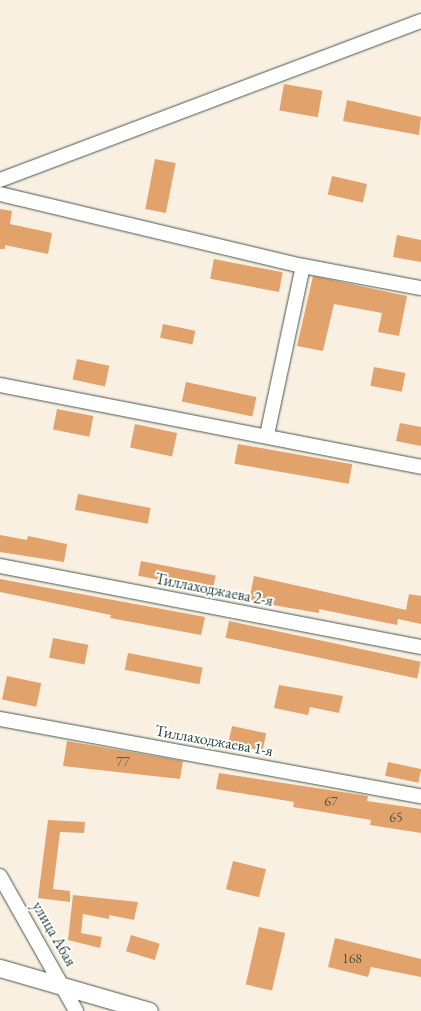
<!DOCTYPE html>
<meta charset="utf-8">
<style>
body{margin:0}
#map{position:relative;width:421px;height:1011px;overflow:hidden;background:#f9f0e1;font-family:"EB Garamond",serif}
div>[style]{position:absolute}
.building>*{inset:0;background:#e1a36b;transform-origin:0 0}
.roads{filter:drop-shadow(0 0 1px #40584e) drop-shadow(0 0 1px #40584e)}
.minor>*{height:14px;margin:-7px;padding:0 7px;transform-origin:7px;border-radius:7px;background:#fff}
.tertiary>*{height:17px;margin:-8.5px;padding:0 8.5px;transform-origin:8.5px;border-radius:8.5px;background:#fff}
span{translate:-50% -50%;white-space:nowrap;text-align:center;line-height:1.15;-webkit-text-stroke:4px #fff;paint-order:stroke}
.number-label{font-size:14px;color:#505642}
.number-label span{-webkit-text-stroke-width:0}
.street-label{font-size:16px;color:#1f3d34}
</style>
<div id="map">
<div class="building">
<div style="left:284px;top:84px;width:39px;height:27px;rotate:10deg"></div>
<div style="clip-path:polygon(347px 100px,421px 117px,419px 135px,343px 121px)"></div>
<div style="left:155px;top:159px;width:21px;height:51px;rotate:11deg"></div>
<div style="left:332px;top:176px;width:36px;height:19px;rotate:13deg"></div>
<div style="clip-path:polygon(0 209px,12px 211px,10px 224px,52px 233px,48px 254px,5px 245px,5px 249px,0 249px)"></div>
<div style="clip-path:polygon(397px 235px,421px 240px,421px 262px,393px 257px)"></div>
<div style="left:214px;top:259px;width:70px;height:20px;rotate:11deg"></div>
<div style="clip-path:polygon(313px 276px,407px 296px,399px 336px,378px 332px,382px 313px,334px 304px,323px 351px,297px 346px)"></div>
<div style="left:163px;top:324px;width:33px;height:14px;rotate:12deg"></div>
<div style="left:77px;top:359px;width:33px;height:21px;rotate:12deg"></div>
<div style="left:374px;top:367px;width:32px;height:19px;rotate:11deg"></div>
<div style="left:186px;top:382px;width:72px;height:20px;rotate:12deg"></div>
<div style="left:57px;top:409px;width:37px;height:21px;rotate:11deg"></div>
<div style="clip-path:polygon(400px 423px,421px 427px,421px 446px,396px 441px)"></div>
<div style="left:135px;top:424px;width:43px;height:24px;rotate:12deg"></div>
<div style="left:238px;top:444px;width:116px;height:20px;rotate:10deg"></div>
<div style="left:78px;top:494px;width:74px;height:16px;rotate:11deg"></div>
<div style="clip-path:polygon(0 535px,27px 540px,28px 536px,67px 544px,64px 562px,0 552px)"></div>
<div style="left:141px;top:561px;width:76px;height:15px;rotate:11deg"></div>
<div style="clip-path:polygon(254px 576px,406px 610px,409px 594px,421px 596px,421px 624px,398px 619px,397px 625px,319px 609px,319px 613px,249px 601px)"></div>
<div style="clip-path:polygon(0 579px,205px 617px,201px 635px,110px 618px,111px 615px,0 592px)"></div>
<div style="left:229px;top:621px;width:196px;height:17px;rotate:12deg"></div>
<div style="left:53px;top:638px;width:36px;height:20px;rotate:11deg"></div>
<div style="left:128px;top:653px;width:76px;height:17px;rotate:11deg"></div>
<div style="left:7px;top:676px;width:35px;height:24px;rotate:12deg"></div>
<div style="clip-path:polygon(279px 685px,343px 696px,339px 713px,310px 707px,308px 715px,274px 708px)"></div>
<div style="left:232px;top:726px;width:35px;height:18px;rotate:12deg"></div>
<div style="clip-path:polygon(67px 741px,183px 761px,180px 779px,63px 766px)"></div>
<div style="left:388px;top:762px;width:34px;height:14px;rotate:12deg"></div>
<div style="clip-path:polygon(219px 773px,368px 796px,367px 801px,421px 809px,421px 833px,370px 825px,371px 820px,293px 807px,294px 802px,216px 789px)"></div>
<div style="clip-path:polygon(48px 820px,85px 822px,84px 833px,60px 832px,53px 889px,70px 891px,70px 902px,38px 898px)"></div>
<div style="left:233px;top:861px;width:34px;height:29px;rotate:14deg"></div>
<div style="clip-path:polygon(73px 895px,138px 902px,134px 920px,109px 915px,109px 919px,83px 914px,81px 933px,102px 937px,100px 948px,68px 940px)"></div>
<div style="left:259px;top:927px;width:27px;height:59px;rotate:13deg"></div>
<div style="left:131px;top:935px;width:30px;height:17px;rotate:17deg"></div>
<div style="clip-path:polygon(335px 938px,421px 959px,421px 977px,371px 967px,368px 977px,328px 967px)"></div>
</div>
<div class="roads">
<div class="minor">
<div style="left:0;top:180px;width:450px;rotate:-20.7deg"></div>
<div style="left:0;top:194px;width:311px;rotate:13.4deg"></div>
<div style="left:303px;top:266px;width:120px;rotate:10.6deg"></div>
<div style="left:0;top:385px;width:429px;rotate:11deg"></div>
<div style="left:267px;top:435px;width:173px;rotate:-78deg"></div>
<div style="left:0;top:566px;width:429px;rotate:10.9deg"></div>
<div style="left:0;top:719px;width:428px;rotate:10.4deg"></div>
<div style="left:0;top:876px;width:155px;rotate:60.6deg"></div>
</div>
<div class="tertiary">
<div style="left:0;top:968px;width:155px;rotate:16.1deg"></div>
</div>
</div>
<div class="number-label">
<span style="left:123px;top:761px">77</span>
<span style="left:331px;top:801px">67</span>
<span style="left:396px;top:817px">65</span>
<span style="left:352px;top:958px">168</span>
</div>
<div class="street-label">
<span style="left:214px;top:590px;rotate:11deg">Тиллаходжаева 2-я</span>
<span style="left:214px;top:741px;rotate:10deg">Тиллаходжаева 1-я</span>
<span style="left:54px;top:934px;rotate:60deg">улица Абая</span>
</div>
</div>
